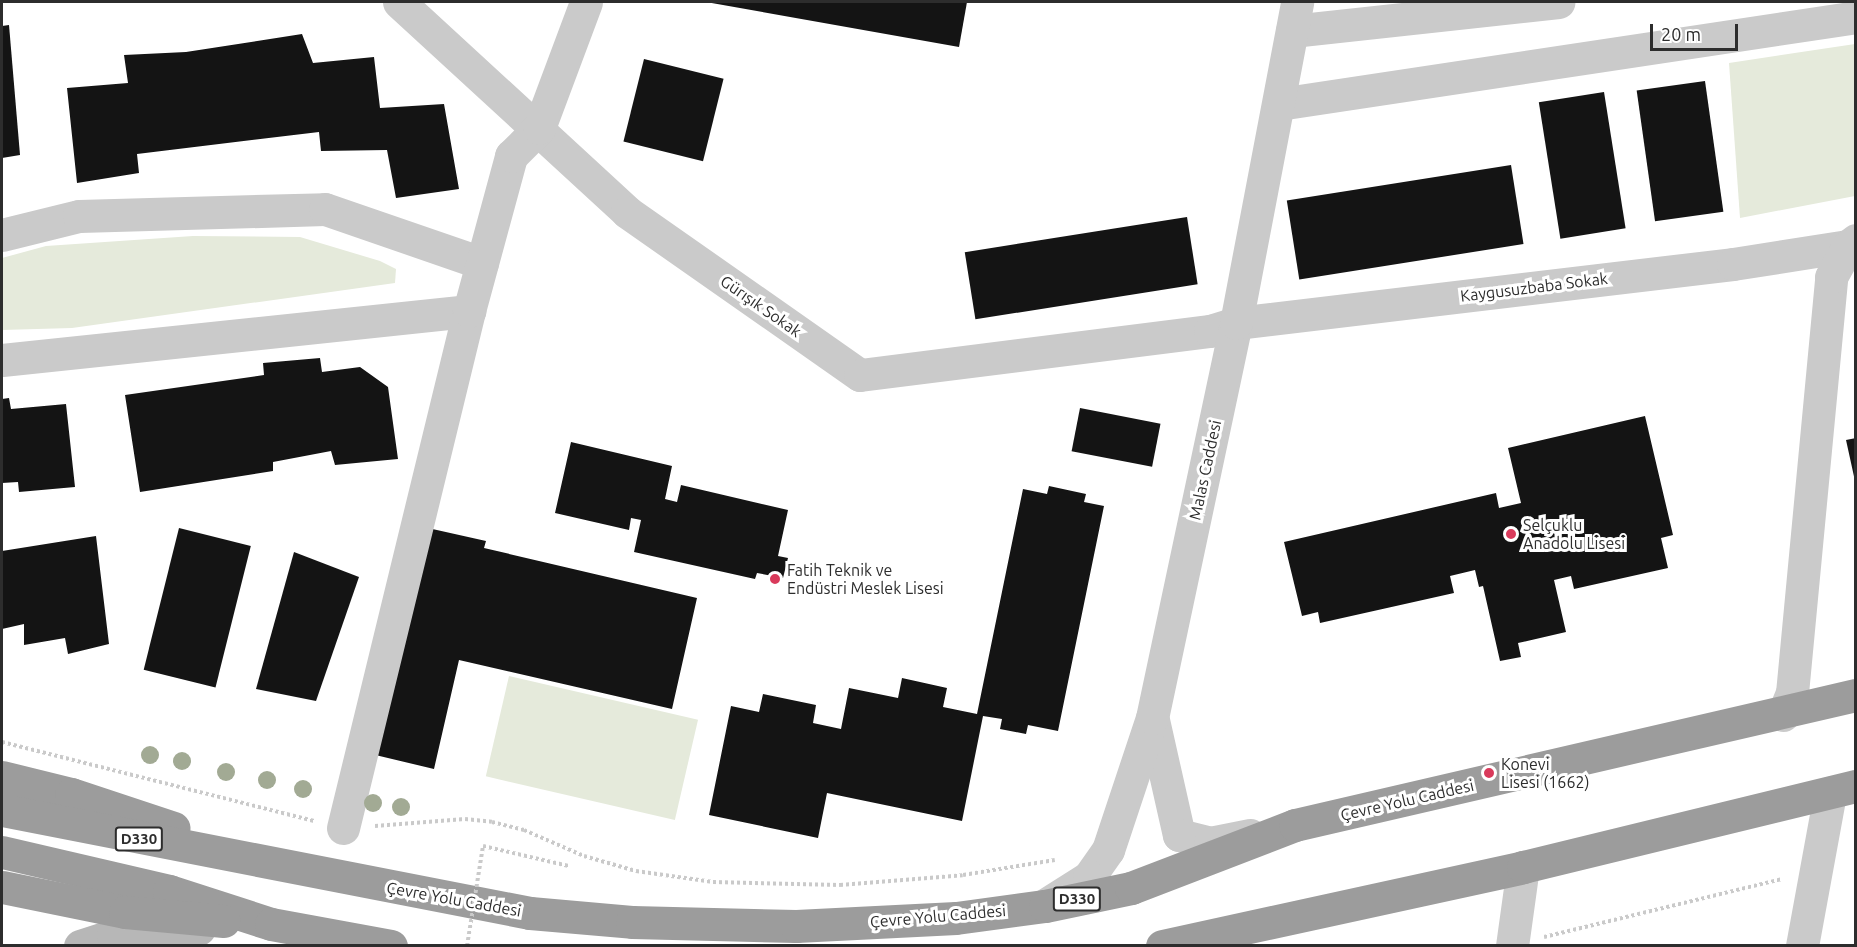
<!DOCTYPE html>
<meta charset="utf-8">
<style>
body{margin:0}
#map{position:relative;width:1857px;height:947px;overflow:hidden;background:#fff;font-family:Ubuntu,sans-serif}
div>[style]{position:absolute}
.green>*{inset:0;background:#e5eadb;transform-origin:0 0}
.building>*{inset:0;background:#141414;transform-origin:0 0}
.path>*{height:4px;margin-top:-2px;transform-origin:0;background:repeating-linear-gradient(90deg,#cacaca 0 3px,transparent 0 6px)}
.minor>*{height:33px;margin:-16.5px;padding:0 16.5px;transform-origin:16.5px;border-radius:16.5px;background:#cacaca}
.tertiary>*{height:33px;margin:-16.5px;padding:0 16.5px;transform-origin:16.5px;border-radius:16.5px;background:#cacaca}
.secondary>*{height:33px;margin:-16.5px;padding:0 16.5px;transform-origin:16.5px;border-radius:16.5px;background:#b7b7b7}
.trunk>*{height:33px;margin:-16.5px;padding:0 16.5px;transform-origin:16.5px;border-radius:16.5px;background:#9c9c9c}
.path-bridge>*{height:4px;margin-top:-2px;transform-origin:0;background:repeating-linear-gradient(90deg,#cacaca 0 3px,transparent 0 6px)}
.trees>*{width:18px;height:18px;margin:-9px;border-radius:50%;background:#a2aa94}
.dots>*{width:16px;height:16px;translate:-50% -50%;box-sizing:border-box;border:3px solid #fff;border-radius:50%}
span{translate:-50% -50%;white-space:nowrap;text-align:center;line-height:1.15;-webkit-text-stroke:6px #fff;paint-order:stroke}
.shield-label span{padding:2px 4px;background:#fff;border:2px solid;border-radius:4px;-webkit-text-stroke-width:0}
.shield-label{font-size:15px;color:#2d2d2d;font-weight:700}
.street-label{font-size:16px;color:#2d2d2d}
.poi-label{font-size:16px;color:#2d2d2d}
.left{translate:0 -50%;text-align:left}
.frame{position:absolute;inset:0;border:3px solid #2d2d2d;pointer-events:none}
.scale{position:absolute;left:1650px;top:24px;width:88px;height:27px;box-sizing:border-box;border:3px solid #2d2d2d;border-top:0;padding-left:8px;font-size:18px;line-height:21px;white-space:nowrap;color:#2d2d2d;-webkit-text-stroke:4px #fff;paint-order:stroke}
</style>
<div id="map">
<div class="green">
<div style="clip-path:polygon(1855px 44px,1855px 196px,1740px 218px,1729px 63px)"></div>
<div style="clip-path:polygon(193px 236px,300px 237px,380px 261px,396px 269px,395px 283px,72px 328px,2px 330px,2px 258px,46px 246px)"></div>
<div style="left:509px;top:676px;width:194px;height:103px;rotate:13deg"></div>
</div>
<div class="building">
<div style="clip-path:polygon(706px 2px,967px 2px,959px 47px)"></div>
<div style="clip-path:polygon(9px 25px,20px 155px,2px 158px,2px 26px)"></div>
<div style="clip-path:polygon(302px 34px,313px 63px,374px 57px,380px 108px,444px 104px,459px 189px,396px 198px,387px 150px,321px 151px,319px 132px,137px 154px,139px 173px,77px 183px,67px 88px,128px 83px,124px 55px,186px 52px)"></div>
<div style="left:644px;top:59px;width:82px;height:85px;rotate:14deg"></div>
<div style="left:1705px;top:81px;width:132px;height:69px;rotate:82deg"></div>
<div style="left:1604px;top:92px;width:138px;height:66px;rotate:81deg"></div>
<div style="left:1511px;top:165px;width:80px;height:227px;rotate:81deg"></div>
<div style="left:1187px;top:217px;width:68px;height:225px;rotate:81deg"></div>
<div style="clip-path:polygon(320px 358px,322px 372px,360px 367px,388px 387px,398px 459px,335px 465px,331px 451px,273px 462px,273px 471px,140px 492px,125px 395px,264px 375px,263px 363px)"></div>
<div style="clip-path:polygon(9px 398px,11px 409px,66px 404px,75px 487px,19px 492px,18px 482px,2px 483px,2px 399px)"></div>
<div style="left:1080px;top:408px;width:82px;height:44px;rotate:11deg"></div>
<div style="clip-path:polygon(1645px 416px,1673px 535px,1661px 538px,1668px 568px,1574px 589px,1571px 576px,1554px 580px,1566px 632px,1518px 643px,1521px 657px,1500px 661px,1483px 586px,1479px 587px,1475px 570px,1450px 576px,1454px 593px,1320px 623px,1318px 612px,1302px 616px,1284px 542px,1496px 493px,1499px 508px,1521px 503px,1508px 448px)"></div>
<div style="clip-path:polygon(1856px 438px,1856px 481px,1855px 481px,1846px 440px)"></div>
<div style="clip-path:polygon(571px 442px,672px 466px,665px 499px,677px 502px,681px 485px,788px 510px,778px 556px,788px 558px,783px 578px,757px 573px,755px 579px,634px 552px,641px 520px,631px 518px,629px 530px,555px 513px)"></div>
<div style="clip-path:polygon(1049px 486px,1086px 494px,1084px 502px,1104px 506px,1058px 731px,1028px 725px,1026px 734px,1000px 729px,1002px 719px,983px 716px,962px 821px,827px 793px,818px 838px,709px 815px,731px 706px,759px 712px,763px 694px,816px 705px,813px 723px,841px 729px,849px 688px,898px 698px,902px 678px,947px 688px,943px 707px,977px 714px,1023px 489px,1047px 494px)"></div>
<div style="clip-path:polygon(419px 526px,486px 541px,484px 548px,697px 598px,672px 709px,459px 660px,434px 769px,367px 753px)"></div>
<div style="left:179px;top:528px;width:74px;height:146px;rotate:14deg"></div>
<div style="clip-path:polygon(96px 536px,109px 644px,68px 654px,65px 638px,24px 645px,24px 624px,2px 629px,2px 551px)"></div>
<div style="clip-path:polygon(294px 552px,359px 577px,316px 701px,256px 689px)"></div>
</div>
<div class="path">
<div style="left:2px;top:742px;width:322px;rotate:14.2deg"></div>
<div style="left:375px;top:826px;width:90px;rotate:-4.4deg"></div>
<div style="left:465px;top:819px;width:27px;rotate:6deg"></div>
<div style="left:492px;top:822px;width:33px;rotate:14deg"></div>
<div style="left:524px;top:830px;width:65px;rotate:23.4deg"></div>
<div style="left:584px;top:856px;width:54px;rotate:16.1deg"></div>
<div style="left:636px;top:871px;width:78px;rotate:8.1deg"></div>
<div style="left:713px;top:882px;width:127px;rotate:1.4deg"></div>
<div style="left:840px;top:885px;width:123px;rotate:-4.6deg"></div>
<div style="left:963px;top:875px;width:93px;rotate:-9.3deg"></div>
<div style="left:483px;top:846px;width:88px;rotate:13.1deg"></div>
<div style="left:1544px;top:937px;width:245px;rotate:-13.7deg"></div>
</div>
<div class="minor">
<div style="left:399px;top:2px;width:310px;rotate:42.6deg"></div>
<div style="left:627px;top:212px;width:284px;rotate:35deg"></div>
<div style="left:860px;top:375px;width:353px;rotate:-7.2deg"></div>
<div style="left:1210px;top:331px;width:27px;rotate:-17deg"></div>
<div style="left:1236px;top:323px;width:500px;rotate:-6.77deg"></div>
<div style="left:1733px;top:264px;width:116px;rotate:-8.9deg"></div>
<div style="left:1848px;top:246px;width:10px;rotate:-37deg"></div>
<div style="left:1292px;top:31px;width:268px;rotate:-6.2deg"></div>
<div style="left:1279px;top:104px;width:584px;rotate:-8.57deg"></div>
<div style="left:2px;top:235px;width:79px;rotate:-13.9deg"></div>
<div style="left:79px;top:216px;width:246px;rotate:-1.6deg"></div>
<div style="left:325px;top:209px;width:166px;rotate:19deg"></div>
<div style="left:2px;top:360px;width:470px;rotate:-6deg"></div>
<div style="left:1783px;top:715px;width:24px;rotate:-68deg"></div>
<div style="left:1792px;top:693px;width:418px;rotate:-84.6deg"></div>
<div style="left:1831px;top:277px;width:35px;rotate:-61deg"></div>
<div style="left:343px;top:828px;width:532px;rotate:-76.3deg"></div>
<div style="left:469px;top:311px;width:161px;rotate:-74.8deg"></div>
<div style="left:511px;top:156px;width:40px;rotate:-45deg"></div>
<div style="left:539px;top:128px;width:134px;rotate:-69.5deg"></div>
<div style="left:1512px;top:946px;width:80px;rotate:-82.1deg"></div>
<div style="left:1802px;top:946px;width:156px;rotate:-79.6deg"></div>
</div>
<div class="tertiary">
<div style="left:1153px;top:720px;width:118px;rotate:77.3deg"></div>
<div style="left:1179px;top:835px;width:32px;rotate:14deg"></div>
<div style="left:1210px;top:843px;width:41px;rotate:-11.3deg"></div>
<div style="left:1045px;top:905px;width:52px;rotate:-32.5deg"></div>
<div style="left:1089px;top:877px;width:33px;rotate:-55deg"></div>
<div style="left:1108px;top:850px;width:139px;rotate:-71.6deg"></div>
<div style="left:1152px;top:718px;width:404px;rotate:-78deg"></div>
<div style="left:1236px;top:323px;width:327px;rotate:-79.2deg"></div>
</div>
<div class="secondary">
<div style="left:80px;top:946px;width:35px;rotate:-18deg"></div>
<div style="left:113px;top:935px;width:86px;rotate:-4deg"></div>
</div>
<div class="trunk">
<div style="left:2px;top:777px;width:71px;rotate:13.8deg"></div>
<div style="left:71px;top:794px;width:108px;rotate:18.3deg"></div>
<div style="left:2px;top:810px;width:538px;rotate:11.04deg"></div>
<div style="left:530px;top:913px;width:102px;rotate:5deg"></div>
<div style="left:632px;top:922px;width:164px;rotate:1.4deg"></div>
<div style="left:796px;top:926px;width:160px;rotate:-2.9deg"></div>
<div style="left:956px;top:918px;width:90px;rotate:-7.7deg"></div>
<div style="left:1045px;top:906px;width:88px;rotate:-11.8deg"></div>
<div style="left:1131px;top:888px;width:176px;rotate:-21deg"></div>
<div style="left:1295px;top:825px;width:576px;rotate:-13.05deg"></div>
<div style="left:2px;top:852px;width:171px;rotate:13.1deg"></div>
<div style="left:169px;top:891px;width:107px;rotate:17.9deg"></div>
<div style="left:271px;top:924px;width:122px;rotate:10.4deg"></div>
<div style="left:2px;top:887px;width:126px;rotate:11.5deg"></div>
<div style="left:125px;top:912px;width:99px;rotate:5.2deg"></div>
<div style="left:1162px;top:946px;width:370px;rotate:-12.3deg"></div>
<div style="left:1523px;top:867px;width:343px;rotate:-13.7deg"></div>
</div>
<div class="path-bridge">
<div style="left:467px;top:946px;width:101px;rotate:-80.9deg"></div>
</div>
<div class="trees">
<div style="left:150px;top:755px"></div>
<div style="left:182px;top:761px"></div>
<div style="left:226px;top:772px"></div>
<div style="left:267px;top:780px"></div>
<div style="left:303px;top:789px"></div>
<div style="left:373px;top:803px"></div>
<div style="left:401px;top:807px"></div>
</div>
<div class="dots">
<div style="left:1511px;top:534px;background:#d93a5b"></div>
<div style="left:775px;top:579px;background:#d93a5b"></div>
<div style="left:1489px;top:773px;background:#d93a5b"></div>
</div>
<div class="shield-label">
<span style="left:139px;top:839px">D330</span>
<span style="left:1077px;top:899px">D330</span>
</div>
<div class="street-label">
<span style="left:1534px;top:287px;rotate:-7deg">Kaygusuzbaba Sokak</span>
<span style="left:761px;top:306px;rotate:35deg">Gürışık Sokak</span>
<span style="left:1205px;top:470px;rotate:-78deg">Malas Caddesi</span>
<span style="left:1407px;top:800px;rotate:-13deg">Çevre Yolu Caddesi</span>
<span style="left:454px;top:899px;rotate:10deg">Çevre Yolu Caddesi</span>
<span style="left:938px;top:916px;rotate:-5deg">Çevre Yolu Caddesi</span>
</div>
<div class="poi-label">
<span class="left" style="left:1523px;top:534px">Selçuklu<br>Anadolu Lisesi</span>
<span class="left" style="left:787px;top:579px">Fatih Teknik ve<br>Endüstri Meslek Lisesi</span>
<span class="left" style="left:1501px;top:773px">Konevi<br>Lisesi (1662)</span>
</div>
<div class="frame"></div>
<div class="scale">20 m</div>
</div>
